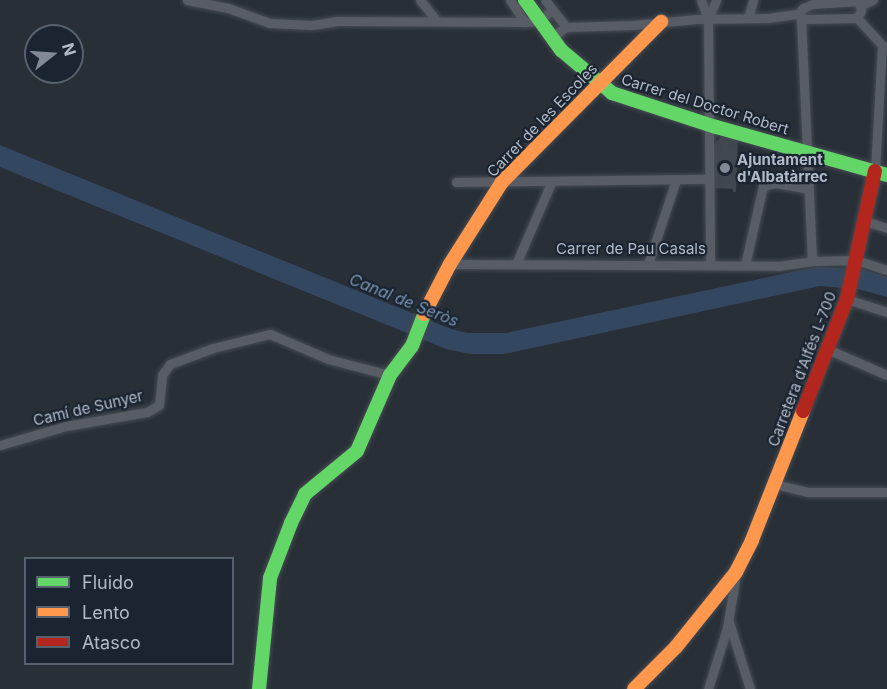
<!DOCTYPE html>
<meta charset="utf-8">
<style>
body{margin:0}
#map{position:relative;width:887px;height:689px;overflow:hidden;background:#282f37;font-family:Inter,sans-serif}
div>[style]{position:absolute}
.water>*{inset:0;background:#344761}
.building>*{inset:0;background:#41474e}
.roads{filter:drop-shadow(0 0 2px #464b52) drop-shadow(0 0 2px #464b52)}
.street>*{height:9px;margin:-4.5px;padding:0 4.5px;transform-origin:4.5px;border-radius:4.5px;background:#585d65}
.fast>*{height:14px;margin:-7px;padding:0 7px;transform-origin:7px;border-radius:7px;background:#63d668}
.slow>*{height:14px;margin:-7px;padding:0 7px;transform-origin:7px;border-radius:7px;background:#ff974d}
.jam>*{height:14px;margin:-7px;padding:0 7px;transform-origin:7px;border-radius:7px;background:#b3261e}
.dots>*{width:16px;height:16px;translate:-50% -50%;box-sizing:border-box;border:3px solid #1b2531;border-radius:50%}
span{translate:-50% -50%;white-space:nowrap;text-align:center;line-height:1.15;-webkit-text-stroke:4.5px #1b2531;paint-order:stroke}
.street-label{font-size:15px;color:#b1bbc8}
.poi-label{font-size:15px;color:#b1bbc8;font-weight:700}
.left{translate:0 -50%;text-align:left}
.water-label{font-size:16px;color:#7891b2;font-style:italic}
.legend{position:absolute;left:24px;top:557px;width:210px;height:108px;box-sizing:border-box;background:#1b2531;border:2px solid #57616d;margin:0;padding:8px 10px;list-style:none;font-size:18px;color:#b1bbc8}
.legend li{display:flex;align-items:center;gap:12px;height:30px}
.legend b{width:30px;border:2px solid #57616d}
.north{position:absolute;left:24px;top:24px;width:60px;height:60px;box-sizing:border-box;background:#1b2531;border:2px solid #57616d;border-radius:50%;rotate:73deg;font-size:16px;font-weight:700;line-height:24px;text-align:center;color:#b1bbc8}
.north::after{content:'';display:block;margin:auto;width:21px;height:27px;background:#818a95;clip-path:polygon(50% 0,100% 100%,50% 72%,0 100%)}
</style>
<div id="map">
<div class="water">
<div style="clip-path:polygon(0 145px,451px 329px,467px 333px,506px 333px,815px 267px,862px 269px,887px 277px,887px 297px,858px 289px,820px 286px,504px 354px,470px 354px,446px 349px,0 167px)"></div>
</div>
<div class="building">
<div style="clip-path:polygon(721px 137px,738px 140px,736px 192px,733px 192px,733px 189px,712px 188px,713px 145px)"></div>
</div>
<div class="roads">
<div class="street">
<div style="left:187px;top:0;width:42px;rotate:11deg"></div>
<div style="left:228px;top:8px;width:45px;rotate:19.7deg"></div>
<div style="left:270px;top:23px;width:42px;rotate:2.7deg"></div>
<div style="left:312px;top:25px;width:24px;rotate:-9deg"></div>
<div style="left:336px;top:21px;width:189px;rotate:0.3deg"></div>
<div style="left:420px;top:0;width:27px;rotate:51deg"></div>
<div style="left:510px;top:0;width:27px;rotate:56deg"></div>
<div style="left:525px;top:22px;width:14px;rotate:-4deg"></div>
<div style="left:539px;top:21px;width:17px;rotate:-40deg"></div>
<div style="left:545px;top:0;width:34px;rotate:52deg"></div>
<div style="left:701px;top:0;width:20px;rotate:70deg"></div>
<div style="left:708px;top:19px;width:245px;rotate:89.5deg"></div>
<div style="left:861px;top:5px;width:13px;rotate:-23deg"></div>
<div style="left:798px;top:14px;width:8px;rotate:-50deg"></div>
<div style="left:803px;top:8px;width:11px;rotate:-22deg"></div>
<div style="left:813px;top:4px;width:46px;rotate:-3.7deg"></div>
<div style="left:859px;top:1px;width:10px;rotate:79deg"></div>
<div style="left:861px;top:11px;width:8px;rotate:120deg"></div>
<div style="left:798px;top:14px;width:5px;rotate:53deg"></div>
<div style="left:801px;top:18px;width:7px;rotate:8deg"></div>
<div style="left:808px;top:19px;width:49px;rotate:-1.2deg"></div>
<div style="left:748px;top:18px;width:19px;rotate:-74deg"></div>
<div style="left:801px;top:18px;width:243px;rotate:87.4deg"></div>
<div style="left:857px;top:18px;width:37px;rotate:47deg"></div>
<div style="left:882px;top:45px;width:126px;rotate:93.2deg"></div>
<div style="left:708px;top:19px;width:21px;rotate:-67deg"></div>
<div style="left:552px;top:37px;width:17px;rotate:-36deg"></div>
<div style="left:566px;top:27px;width:67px;rotate:-1.7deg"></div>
<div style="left:633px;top:25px;width:63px;rotate:-5.4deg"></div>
<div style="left:696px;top:19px;width:72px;rotate:-0.8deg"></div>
<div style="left:768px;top:18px;width:30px;rotate:-8deg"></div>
<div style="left:456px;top:182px;width:253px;rotate:-0.7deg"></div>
<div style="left:862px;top:220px;width:26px;rotate:18deg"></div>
<div style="left:450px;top:264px;width:328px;rotate:0.3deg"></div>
<div style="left:778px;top:266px;width:34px;rotate:-8deg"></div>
<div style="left:812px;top:261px;width:44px;rotate:-1.3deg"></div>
<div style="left:856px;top:260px;width:33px;rotate:18deg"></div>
<div style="left:516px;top:264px;width:88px;rotate:-66.6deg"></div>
<div style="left:648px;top:264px;width:89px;rotate:-71.6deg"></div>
<div style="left:745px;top:265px;width:81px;rotate:-77.2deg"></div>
<div style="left:763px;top:186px;width:12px;rotate:-14deg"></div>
<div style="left:775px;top:183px;width:34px;rotate:10deg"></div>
<div style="left:847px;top:299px;width:42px;rotate:18deg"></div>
<div style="left:827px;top:349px;width:65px;rotate:23.4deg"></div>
<div style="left:0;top:445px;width:69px;rotate:-16.1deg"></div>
<div style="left:66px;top:426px;width:82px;rotate:-9.8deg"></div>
<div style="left:147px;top:412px;width:14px;rotate:-30deg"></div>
<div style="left:159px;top:405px;width:30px;rotate:-84deg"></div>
<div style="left:162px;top:375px;width:14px;rotate:-54deg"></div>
<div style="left:170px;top:364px;width:46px;rotate:-20.4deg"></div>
<div style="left:213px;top:348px;width:59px;rotate:-13.8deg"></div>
<div style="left:270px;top:334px;width:63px;rotate:23.3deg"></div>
<div style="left:328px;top:359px;width:64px;rotate:14.5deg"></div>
<div style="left:775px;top:484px;width:33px;rotate:14deg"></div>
<div style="left:807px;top:492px;width:80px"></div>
<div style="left:729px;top:622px;width:70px;rotate:72.6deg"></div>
<div style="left:708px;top:689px;width:64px;rotate:-72.7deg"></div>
<div style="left:727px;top:628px;width:55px;rotate:-80.5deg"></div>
</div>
<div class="fast">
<div style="left:525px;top:0;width:62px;rotate:54.2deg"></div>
<div style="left:561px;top:50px;width:67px;rotate:40.1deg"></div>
<div style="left:612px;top:93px;width:109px;rotate:18.1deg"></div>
<div style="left:716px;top:127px;width:178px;rotate:15.7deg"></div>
<div style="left:259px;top:689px;width:112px;rotate:-84.3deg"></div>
<div style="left:270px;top:578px;width:59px;rotate:-69.1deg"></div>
<div style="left:291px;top:523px;width:32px;rotate:-64deg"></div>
<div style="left:305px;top:494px;width:67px;rotate:-39.6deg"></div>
<div style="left:357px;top:451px;width:83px;rotate:-66.5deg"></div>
<div style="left:390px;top:375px;width:36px;rotate:-53deg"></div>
<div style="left:412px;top:346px;width:34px;rotate:-69deg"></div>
</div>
<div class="slow">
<div style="left:424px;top:314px;width:56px;rotate:-62.5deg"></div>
<div style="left:450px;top:264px;width:97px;rotate:-57.6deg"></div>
<div style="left:502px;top:182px;width:226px;rotate:-45.2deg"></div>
<div style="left:634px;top:689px;width:59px;rotate:-45deg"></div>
<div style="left:676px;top:647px;width:96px;rotate:-51.3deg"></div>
<div style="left:736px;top:572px;width:36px;rotate:-63deg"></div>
<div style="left:752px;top:540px;width:139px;rotate:-68.4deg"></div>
</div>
<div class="jam">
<div style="left:803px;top:411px;width:120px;rotate:-68.6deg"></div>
<div style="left:847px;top:299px;width:131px;rotate:-77.7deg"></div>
</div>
</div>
<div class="dots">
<div style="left:725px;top:168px;background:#818a95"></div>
</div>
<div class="street-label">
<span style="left:705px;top:104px;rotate:17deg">Carrer del Doctor Robert</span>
<span style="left:542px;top:120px;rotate:-46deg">Carrer de les Escoles</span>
<span style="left:631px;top:249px">Carrer de Pau Casals</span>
<span style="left:802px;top:369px;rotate:-69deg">Carretera d'Alfés L-700</span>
<span style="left:88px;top:408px;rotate:-13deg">Camí de Sunyer</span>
</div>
<div class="poi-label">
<span class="left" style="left:737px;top:168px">Ajuntament<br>d'Albatàrrec</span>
</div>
<div class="water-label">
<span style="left:404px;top:300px;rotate:22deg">Canal de Seròs</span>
</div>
<ul class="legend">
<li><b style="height:8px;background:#63d668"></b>Fluido</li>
<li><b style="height:8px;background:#ff974d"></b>Lento</li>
<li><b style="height:8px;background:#b3261e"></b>Atasco</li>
</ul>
<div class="north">N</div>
</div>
